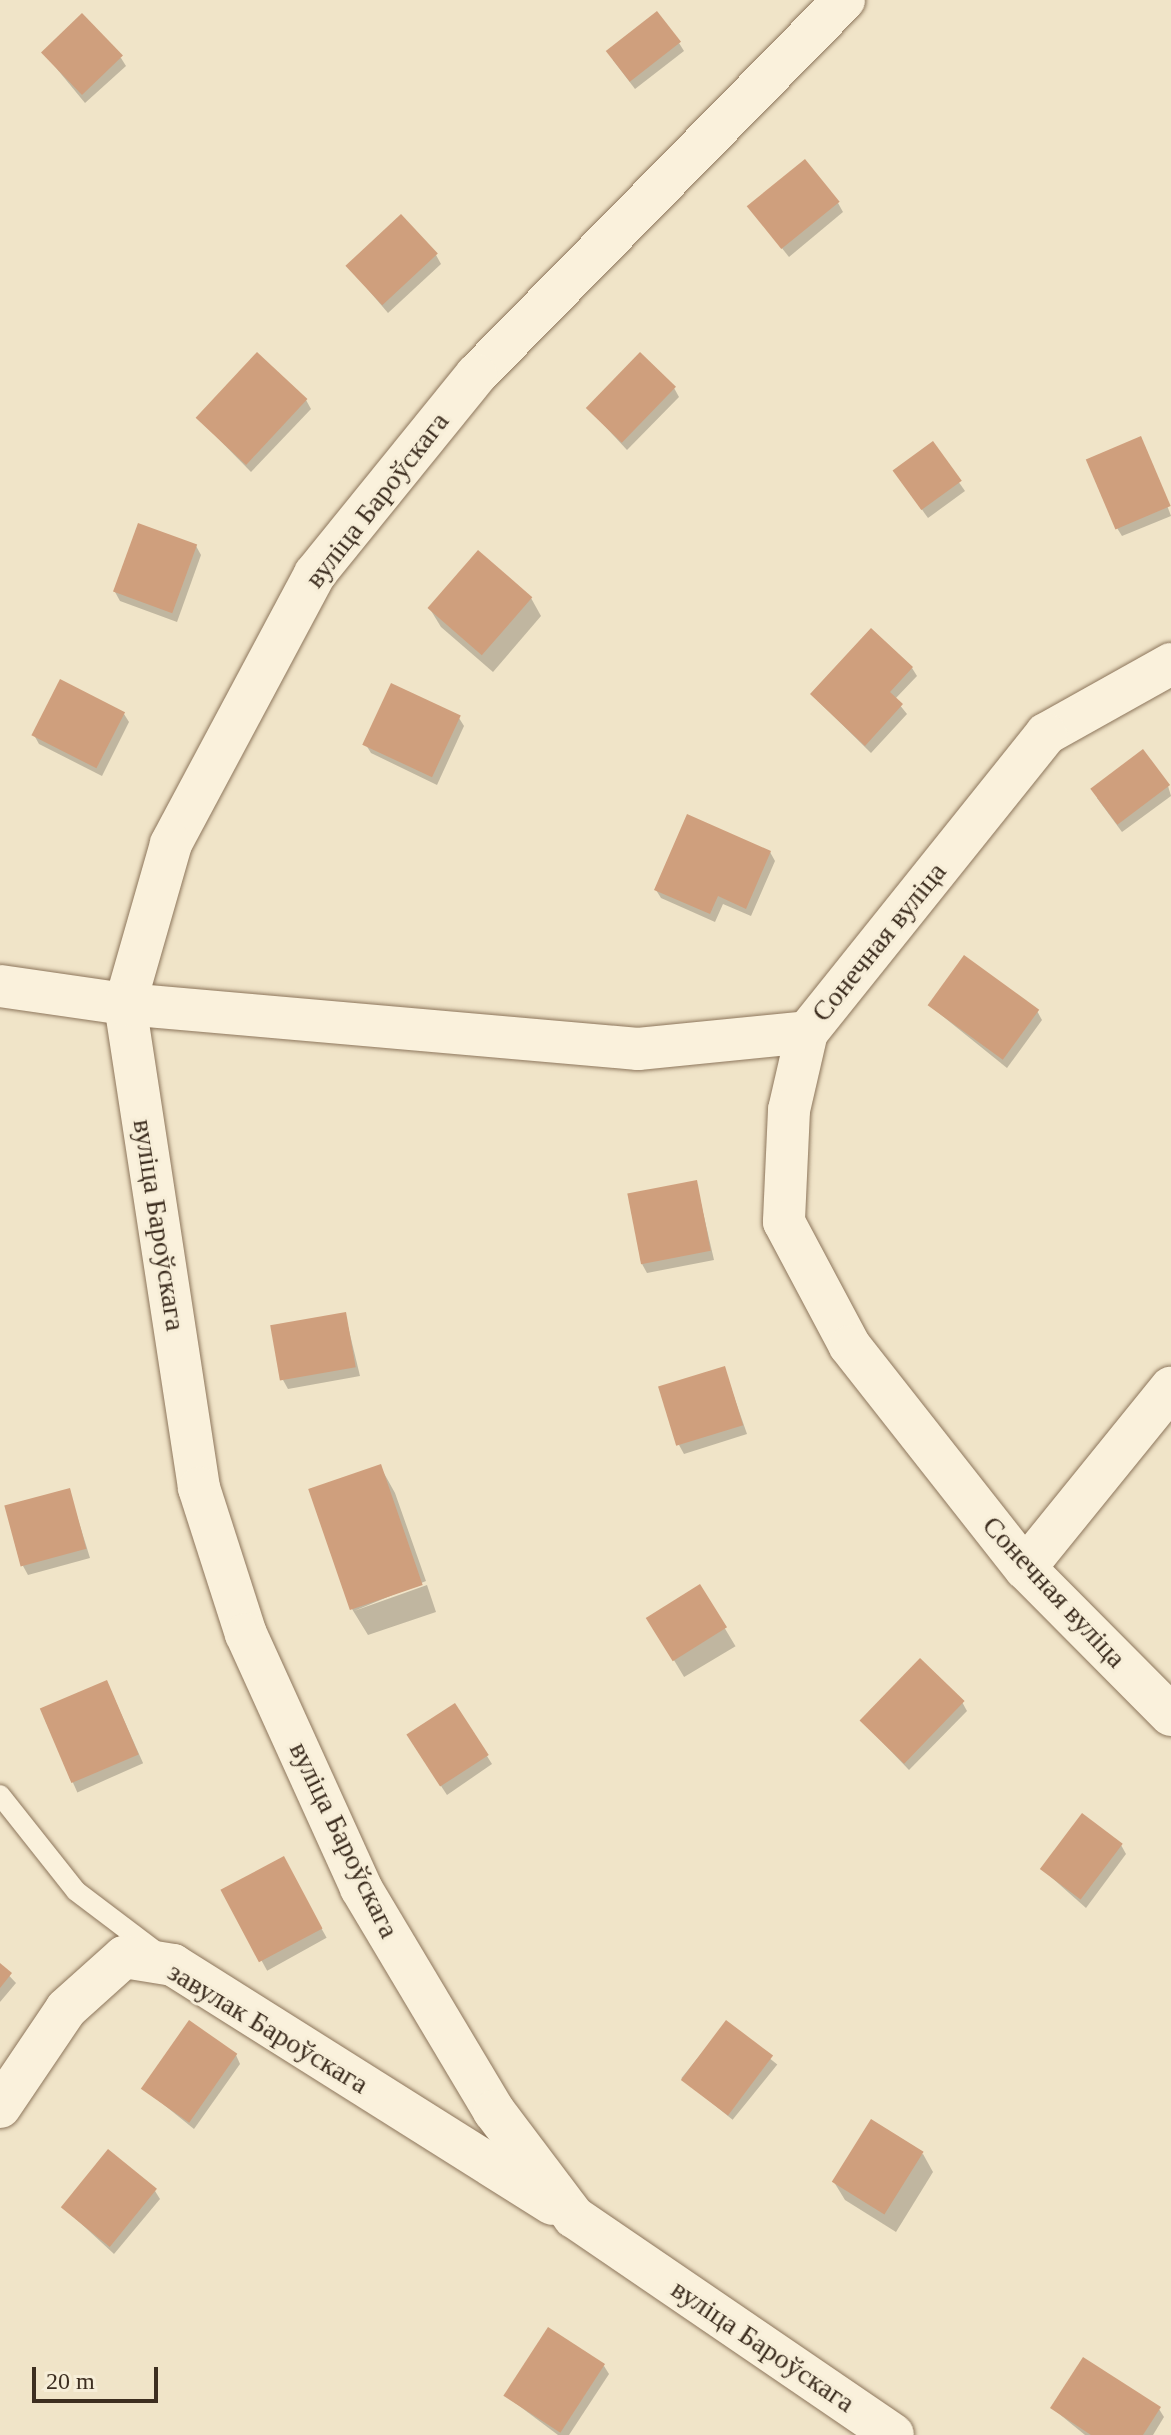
<!DOCTYPE html>
<meta charset="utf-8">
<style>
body{margin:0}
#map{position:relative;width:1171px;height:2435px;overflow:hidden;background:#f0e4c8;font-family:"Times New Roman",serif}
div>[style]{position:absolute}
.shadow>*{inset:0;background:#0003;transform-origin:0 0}
.building>*{inset:0;background:#cf9f7d;transform-origin:0 0}
.roads{filter:drop-shadow(0 0 2px #8d765c) drop-shadow(0 0 2px #8d765c)}
.lane>*{height:20px;margin:-10px;padding:0 10px;transform-origin:10px;border-radius:10px;background:#faf1dc}
.street>*{height:42px;margin:-21px;padding:0 21px;transform-origin:21px;border-radius:21px;background:#faf1dc}
span{translate:-50% -50%;white-space:nowrap;text-align:center;line-height:1.15;-webkit-text-stroke:6px #f7eed8;paint-order:stroke}
.street-label{font-size:28px;color:#3d2e20}
.scale{position:absolute;left:32px;top:2367px;width:126px;height:36px;box-sizing:border-box;border:4px solid #3d2e20;border-top:0;padding-left:10px;font-size:24px;line-height:28px;white-space:nowrap;color:#3d2e20;-webkit-text-stroke:6px #f7eed8;paint-order:stroke}
</style>
<div id="map">
<div class="shadow">
<div style="clip-path:polygon(679px 43px,684px 51px,635px 89px,613px 60px)"></div>
<div style="clip-path:polygon(43px 52px,121px 58px,126px 66px,85px 103px)"></div>
<div style="clip-path:polygon(838px 203px,843px 212px,789px 257px,750px 208px)"></div>
<div style="clip-path:polygon(436px 255px,441px 264px,388px 313px,347px 265px)"></div>
<div style="clip-path:polygon(674px 388px,679px 397px,627px 450px,588px 408px)"></div>
<div style="clip-path:polygon(306px 400px,311px 409px,251px 472px,198px 418px)"></div>
<div style="clip-path:polygon(932px 444px,965px 491px,928px 518px,900px 479px)"></div>
<div style="clip-path:polygon(1145px 447px,1171px 516px,1122px 536px,1117px 528px)"></div>
<div style="clip-path:polygon(196px 546px,201px 555px,177px 622px,120px 601px,115px 592px)"></div>
<div style="clip-path:polygon(531px 598px,541px 616px,493px 672px,441px 627px,430px 609px)"></div>
<div style="clip-path:polygon(912px 668px,917px 676px,895px 699px,907px 714px,871px 753px,812px 695px)"></div>
<div style="clip-path:polygon(124px 714px,129px 722px,102px 776px,39px 744px,34px 735px)"></div>
<div style="clip-path:polygon(459px 718px,464px 726px,437px 785px,371px 753px,366px 745px)"></div>
<div style="clip-path:polygon(1168px 786px,1171px 796px,1122px 832px,1097px 798px)"></div>
<div style="clip-path:polygon(770px 852px,775px 861px,751px 916px,723px 904px,715px 922px,661px 898px,656px 890px)"></div>
<div style="clip-path:polygon(930px 1006px,1037px 1011px,1042px 1020px,1007px 1068px)"></div>
<div style="clip-path:polygon(696px 1182px,714px 1260px,647px 1273px,642px 1264px)"></div>
<div style="clip-path:polygon(345px 1314px,360px 1376px,288px 1389px,283px 1380px)"></div>
<div style="clip-path:polygon(724px 1368px,747px 1434px,684px 1454px,679px 1445px)"></div>
<div style="clip-path:polygon(380px 1466px,395px 1493px,426px 1581px,354px 1611px,427px 1585px,436px 1612px,368px 1635px,352px 1609px)"></div>
<div style="clip-path:polygon(69px 1490px,90px 1558px,28px 1575px,23px 1566px)"></div>
<div style="left:700px;top:1587px;width:69px;height:60px;rotate:59deg"></div>
<div style="left:111px;top:1691px;width:79px;height:72px;rotate:66deg"></div>
<div style="clip-path:polygon(962px 1702px,967px 1711px,909px 1770px,861px 1720px)"></div>
<div style="clip-path:polygon(455px 1706px,492px 1764px,447px 1795px,414px 1745px)"></div>
<div style="clip-path:polygon(1121px 1845px,1126px 1854px,1086px 1908px,1042px 1869px)"></div>
<div style="left:283px;top:1859px;width:90px;height:68px;rotate:61deg"></div>
<div style="clip-path:polygon(0 1966px,16px 1983px,0 2002px)"></div>
<div style="left:726px;top:2023px;width:66px;height:71px;rotate:39deg"></div>
<div style="clip-path:polygon(236px 2055px,240px 2064px,194px 2129px,143px 2088px)"></div>
<div style="clip-path:polygon(923px 2154px,933px 2172px,896px 2232px,845px 2200px,834px 2182px)"></div>
<div style="clip-path:polygon(155px 2191px,160px 2199px,114px 2254px,62px 2206px)"></div>
<div style="clip-path:polygon(604px 2366px,609px 2374px,569px 2435px,558px 2435px,506px 2396px)"></div>
<div style="clip-path:polygon(1052px 2408px,1159px 2409px,1164px 2417px,1153px 2435px,1085px 2435px)"></div>
</div>
<div class="building">
<div style="left:657px;top:11px;width:39px;height:65px;rotate:52deg"></div>
<div style="left:82px;top:13px;width:59px;height:57px;rotate:46deg"></div>
<div style="left:805px;top:159px;width:55px;height:75px;rotate:51deg"></div>
<div style="left:401px;top:214px;width:54px;height:76px;rotate:47deg"></div>
<div style="left:257px;top:352px;width:69px;height:90px;rotate:43deg"></div>
<div style="left:640px;top:352px;width:50px;height:78px;rotate:44deg"></div>
<div style="left:1141px;top:436px;width:76px;height:60px;rotate:67deg"></div>
<div style="left:933px;top:441px;width:49px;height:50px;rotate:54deg"></div>
<div style="left:138px;top:523px;width:63px;height:73px;rotate:20deg"></div>
<div style="left:478px;top:550px;width:72px;height:77px;rotate:41deg"></div>
<div style="clip-path:polygon(871px 628px,913px 667px,890px 692px,903px 704px,865px 746px,810px 694px)"></div>
<div style="left:60px;top:679px;width:73px;height:63px;rotate:27deg"></div>
<div style="left:391px;top:683px;width:77px;height:68px;rotate:25deg"></div>
<div style="left:1143px;top:749px;width:45px;height:66px;rotate:53deg"></div>
<div style="clip-path:polygon(687px 814px,771px 851px,746px 909px,718px 896px,710px 914px,654px 890px)"></div>
<div style="left:964px;top:955px;width:93px;height:62px;rotate:36deg"></div>
<div style="left:697px;top:1180px;width:72px;height:71px;rotate:79deg"></div>
<div style="left:346px;top:1312px;width:56px;height:77px;rotate:80deg"></div>
<div style="left:725px;top:1366px;width:62px;height:70px;rotate:73deg"></div>
<div style="left:381px;top:1464px;width:128px;height:77px;rotate:71deg"></div>
<div style="left:70px;top:1488px;width:63px;height:68px;rotate:75deg"></div>
<div style="left:700px;top:1584px;width:51px;height:64px;rotate:58deg"></div>
<div style="left:920px;top:1658px;width:62px;height:87px;rotate:44deg"></div>
<div style="left:107px;top:1680px;width:81px;height:73px;rotate:67deg"></div>
<div style="left:455px;top:1703px;width:62px;height:58px;rotate:57deg"></div>
<div style="left:1082px;top:1813px;width:51px;height:70px;rotate:37deg"></div>
<div style="left:284px;top:1856px;width:82px;height:72px;rotate:62deg"></div>
<div style="clip-path:polygon(0 1963px,12px 1973px,0 1988px)"></div>
<div style="left:189px;top:2020px;width:59px;height:84px;rotate:35deg"></div>
<div style="left:726px;top:2020px;width:59px;height:75px;rotate:37deg"></div>
<div style="left:871px;top:2119px;width:62px;height:74px;rotate:32deg"></div>
<div style="left:108px;top:2149px;width:63px;height:75px;rotate:39deg"></div>
<div style="left:548px;top:2327px;width:68px;height:82px;rotate:33deg"></div>
<div style="clip-path:polygon(1083px 2357px,1161px 2407px,1143px 2435px,1091px 2435px,1050px 2408px)"></div>
</div>
<div class="roads">
<div class="lane">
<div style="left:0;top:1795px;width:122px;rotate:51.6deg"></div>
<div style="left:76px;top:1891px;width:103px;rotate:37.1deg"></div>
</div>
<div class="street">
<div style="left:844px;top:0;width:525px;rotate:134.46deg"></div>
<div style="left:476px;top:375px;width:256px;rotate:129deg"></div>
<div style="left:315px;top:574px;width:306px;rotate:118.1deg"></div>
<div style="left:171px;top:844px;width:166px;rotate:106deg"></div>
<div style="left:125px;top:1004px;width:490px;rotate:81.3deg"></div>
<div style="left:199px;top:1488px;width:153px;rotate:72.2deg"></div>
<div style="left:246px;top:1634px;width:279px;rotate:65.6deg"></div>
<div style="left:361px;top:1888px;width:260px;rotate:59.2deg"></div>
<div style="left:494px;top:2111px;width:133px;rotate:53deg"></div>
<div style="left:574px;top:2217px;width:386px;rotate:34.3deg"></div>
<div style="left:1171px;top:664px;width:143px;rotate:150.8deg"></div>
<div style="left:1046px;top:734px;width:382px;rotate:128.7deg"></div>
<div style="left:807px;top:1032px;width:80px;rotate:103deg"></div>
<div style="left:789px;top:1110px;width:112px;rotate:92.6deg"></div>
<div style="left:784px;top:1222px;width:140px;rotate:62deg"></div>
<div style="left:850px;top:1346px;width:283px;rotate:51.8deg"></div>
<div style="left:1025px;top:1568px;width:207px;rotate:45.2deg"></div>
<div style="left:0;top:986px;width:126px;rotate:8.2deg"></div>
<div style="left:125px;top:1004px;width:515px;rotate:5.01deg"></div>
<div style="left:638px;top:1049px;width:170px;rotate:-5.7deg"></div>
<div style="left:1025px;top:1568px;width:232px;rotate:-51deg"></div>
<div style="left:0;top:2107px;width:118px;rotate:-56deg"></div>
<div style="left:66px;top:2009px;width:78px;rotate:-41.9deg"></div>
<div style="left:124px;top:1957px;width:50px;rotate:9.3deg"></div>
<div style="left:173px;top:1965px;width:448px;rotate:32.2deg"></div>
</div>
</div>
<div class="street-label">
<span style="left:377px;top:500px;rotate:-52deg">вуліца Бароўскага</span>
<span style="left:879px;top:942px;rotate:-51deg">Сонечная вуліца</span>
<span style="left:159px;top:1225px;rotate:81deg">вуліца Бароўскага</span>
<span style="left:1054px;top:1592px;rotate:47deg">Сонечная вуліца</span>
<span style="left:344px;top:1840px;rotate:64deg">вуліца Бароўскага</span>
<span style="left:268px;top:2028px;rotate:31deg">завулак Бароўскага</span>
<span style="left:763px;top:2346px;rotate:34deg">вуліца Бароўскага</span>
</div>
<div class="scale">20 m</div>
</div>
